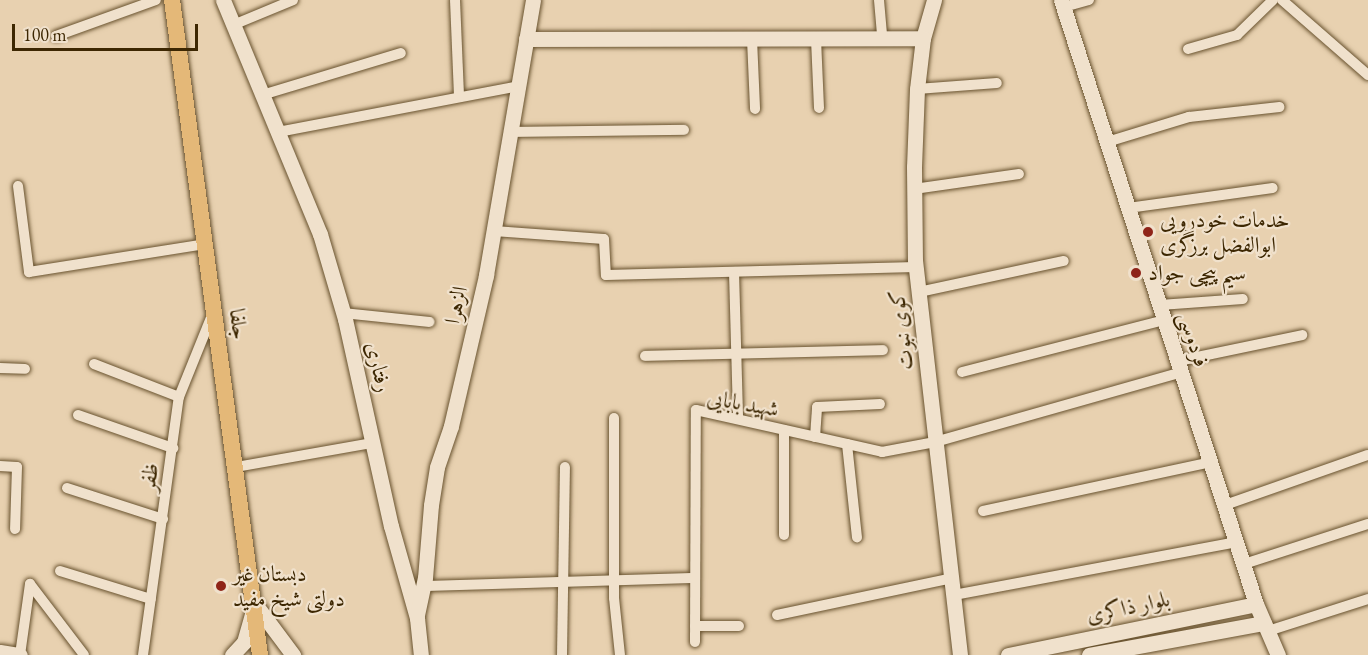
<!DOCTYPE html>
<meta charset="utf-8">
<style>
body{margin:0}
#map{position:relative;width:1368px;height:655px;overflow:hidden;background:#e8d1b0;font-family:"EB Garamond",Amiri,serif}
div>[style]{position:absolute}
.roads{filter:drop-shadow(0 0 2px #68522e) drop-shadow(0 0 2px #68522e)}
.street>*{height:10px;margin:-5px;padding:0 5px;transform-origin:5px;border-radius:5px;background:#f0e1cc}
.secondary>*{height:15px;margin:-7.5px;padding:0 7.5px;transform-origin:7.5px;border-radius:7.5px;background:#f0e1cc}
.primary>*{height:16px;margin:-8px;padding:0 8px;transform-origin:8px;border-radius:8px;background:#e4b878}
.dots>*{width:16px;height:16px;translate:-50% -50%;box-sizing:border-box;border:3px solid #f0e1cc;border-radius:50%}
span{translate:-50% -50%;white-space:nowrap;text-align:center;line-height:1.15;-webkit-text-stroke:4.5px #f0e1cc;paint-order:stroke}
.poi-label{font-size:22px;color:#3d2702}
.left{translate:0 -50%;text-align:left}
.street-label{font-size:22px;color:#3d2702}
.scale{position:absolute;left:12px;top:24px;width:186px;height:27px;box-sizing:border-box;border:3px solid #3d2702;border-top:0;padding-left:8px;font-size:18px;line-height:21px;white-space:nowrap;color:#3d2702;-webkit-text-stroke:4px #f0e1cc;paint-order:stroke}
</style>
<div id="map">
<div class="roads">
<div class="street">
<div style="left:455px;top:0;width:97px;rotate:87.6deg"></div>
<div style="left:879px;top:0;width:38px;rotate:85deg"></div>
<div style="left:1282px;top:0;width:114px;rotate:41.1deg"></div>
<div style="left:1064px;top:7px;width:26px;rotate:-16deg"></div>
<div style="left:233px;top:25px;width:65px;rotate:-22.6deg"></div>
<div style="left:56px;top:36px;width:106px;rotate:-19.8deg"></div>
<div style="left:752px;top:39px;width:70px;rotate:87.5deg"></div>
<div style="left:816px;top:39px;width:69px;rotate:87.5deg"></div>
<div style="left:1188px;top:49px;width:51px;rotate:-15.9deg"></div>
<div style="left:1237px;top:35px;width:50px;rotate:-44.2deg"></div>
<div style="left:917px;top:89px;width:80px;rotate:-4.3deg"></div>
<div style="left:262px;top:95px;width:145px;rotate:-16.8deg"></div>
<div style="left:278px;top:132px;width:245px;rotate:-10.8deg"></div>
<div style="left:512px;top:132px;width:172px;rotate:-0.7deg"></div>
<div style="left:1107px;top:142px;width:86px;rotate:-17deg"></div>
<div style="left:1189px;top:117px;width:91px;rotate:-6.3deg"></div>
<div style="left:18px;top:186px;width:87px;rotate:82.7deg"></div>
<div style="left:29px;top:272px;width:178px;rotate:-9deg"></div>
<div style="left:914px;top:189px;width:106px;rotate:-8.1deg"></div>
<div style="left:1128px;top:208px;width:146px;rotate:-7.9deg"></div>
<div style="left:494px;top:231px;width:110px;rotate:4.2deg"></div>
<div style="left:604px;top:239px;width:36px;rotate:87deg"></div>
<div style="left:606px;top:275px;width:310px;rotate:-1.5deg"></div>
<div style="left:734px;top:272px;width:147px;rotate:88.4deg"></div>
<div style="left:919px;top:292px;width:148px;rotate:-12.1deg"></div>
<div style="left:1160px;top:305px;width:83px;rotate:-4.1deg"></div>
<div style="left:343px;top:313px;width:87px;rotate:5.9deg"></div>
<div style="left:645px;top:356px;width:238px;rotate:-1.4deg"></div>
<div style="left:1178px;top:361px;width:127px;rotate:-11.8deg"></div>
<div style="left:94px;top:364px;width:91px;rotate:21.2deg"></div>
<div style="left:0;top:368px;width:25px;rotate:2deg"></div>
<div style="left:962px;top:372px;width:210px;rotate:-14.4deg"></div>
<div style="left:78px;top:415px;width:101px;rotate:19.2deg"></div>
<div style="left:614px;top:418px;width:180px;rotate:90deg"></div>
<div style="left:614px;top:598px;width:57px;rotate:84deg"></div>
<div style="left:784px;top:430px;width:105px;rotate:90deg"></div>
<div style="left:815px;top:437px;width:30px;rotate:-86deg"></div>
<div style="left:817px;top:407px;width:63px;rotate:-2.7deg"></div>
<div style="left:847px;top:444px;width:94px;rotate:83.9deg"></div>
<div style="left:0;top:466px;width:17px;rotate:3deg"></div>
<div style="left:17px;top:467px;width:62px;rotate:91.8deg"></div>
<div style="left:236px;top:467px;width:138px;rotate:-10deg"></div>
<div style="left:67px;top:488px;width:101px;rotate:17.9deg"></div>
<div style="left:1225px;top:505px;width:151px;rotate:-19.3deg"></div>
<div style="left:983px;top:511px;width:233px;rotate:-12.1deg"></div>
<div style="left:1244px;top:564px;width:130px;rotate:-17.9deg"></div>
<div style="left:60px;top:571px;width:95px;rotate:17.1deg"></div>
<div style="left:423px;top:586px;width:272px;rotate:-1.7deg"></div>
<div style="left:954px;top:595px;width:288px;rotate:-10.6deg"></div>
<div style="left:777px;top:615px;width:179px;rotate:-11.9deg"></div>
<div style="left:695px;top:626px;width:44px"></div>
<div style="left:1268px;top:631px;width:105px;rotate:-17.7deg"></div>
<div style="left:695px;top:642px;width:232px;rotate:-89.8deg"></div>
<div style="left:696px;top:410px;width:191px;rotate:12.7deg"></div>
<div style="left:882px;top:452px;width:54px;rotate:-10.7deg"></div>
<div style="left:935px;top:442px;width:257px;rotate:-15.8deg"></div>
<div style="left:20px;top:655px;width:72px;rotate:-82deg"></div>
<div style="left:30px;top:584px;width:89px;rotate:52.7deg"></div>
<div style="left:143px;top:655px;width:260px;rotate:-82.1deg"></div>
<div style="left:179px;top:397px;width:91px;rotate:-68deg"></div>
<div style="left:562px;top:655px;width:188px;rotate:-89.1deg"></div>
</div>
<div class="secondary">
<div style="left:223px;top:0;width:253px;rotate:67.5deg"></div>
<div style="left:320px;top:234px;width:89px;rotate:73.6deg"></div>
<div style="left:345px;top:319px;width:212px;rotate:77.5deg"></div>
<div style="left:391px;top:526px;width:96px;rotate:74.2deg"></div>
<div style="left:417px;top:618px;width:37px;rotate:84deg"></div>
<div style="left:934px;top:0;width:40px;rotate:106deg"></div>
<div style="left:923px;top:38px;width:51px;rotate:96.7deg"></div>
<div style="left:917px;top:89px;width:78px;rotate:92.2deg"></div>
<div style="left:914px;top:167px;width:93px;rotate:89.4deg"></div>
<div style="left:915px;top:260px;width:398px;rotate:83.5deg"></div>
<div style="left:1061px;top:0;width:635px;rotate:72.11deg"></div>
<div style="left:1256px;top:604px;width:56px;rotate:66.7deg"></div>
<div style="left:526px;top:39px;width:397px;rotate:-0.1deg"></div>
<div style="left:417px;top:615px;width:38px;rotate:-78deg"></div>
<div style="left:425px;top:578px;width:73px;rotate:-85.3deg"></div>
<div style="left:431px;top:505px;width:38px;rotate:-81deg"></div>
<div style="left:437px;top:467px;width:43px;rotate:-71.1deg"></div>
<div style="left:451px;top:426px;width:155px;rotate:-76.9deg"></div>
<div style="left:486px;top:275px;width:279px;rotate:-80.3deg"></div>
<div style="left:0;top:652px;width:20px;rotate:9deg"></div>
<div style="left:232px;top:655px;width:18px;rotate:-47deg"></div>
<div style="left:244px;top:642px;width:40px;rotate:-74deg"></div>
<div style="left:255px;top:604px;width:64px;rotate:53.3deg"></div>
<div style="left:1008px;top:655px;width:253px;rotate:-11.6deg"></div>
<div style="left:1089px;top:655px;width:178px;rotate:-10.4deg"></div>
</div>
<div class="primary">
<div style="left:172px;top:0;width:661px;rotate:82.35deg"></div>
</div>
</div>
<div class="dots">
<div style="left:1148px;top:232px;background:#8f2418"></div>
<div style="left:1136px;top:273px;background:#8f2418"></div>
<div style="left:221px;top:586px;background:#8f2418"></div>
</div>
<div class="poi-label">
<span class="left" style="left:1160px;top:232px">خدمات خودرویی<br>ابوالفضل برزگری</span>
<span class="left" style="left:1148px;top:273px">سیم پیچی جواد</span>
<span class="left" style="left:233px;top:586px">دبستان غیر<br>دولتی شیخ مفید</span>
</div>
<div class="street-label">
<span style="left:456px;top:305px;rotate:-77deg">الزهرا</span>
<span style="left:239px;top:324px;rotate:82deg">جلفا</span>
<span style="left:901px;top:330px;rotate:-97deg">کوی نبوت</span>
<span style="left:1194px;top:339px;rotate:72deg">فردوسی</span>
<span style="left:379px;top:367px;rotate:77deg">رفتاری</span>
<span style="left:743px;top:403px;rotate:10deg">شهید بابایی</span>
<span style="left:149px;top:477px;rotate:-82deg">ظفر</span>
<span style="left:1128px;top:607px;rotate:-12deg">بلوار ذاکری</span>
</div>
<div class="scale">100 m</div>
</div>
